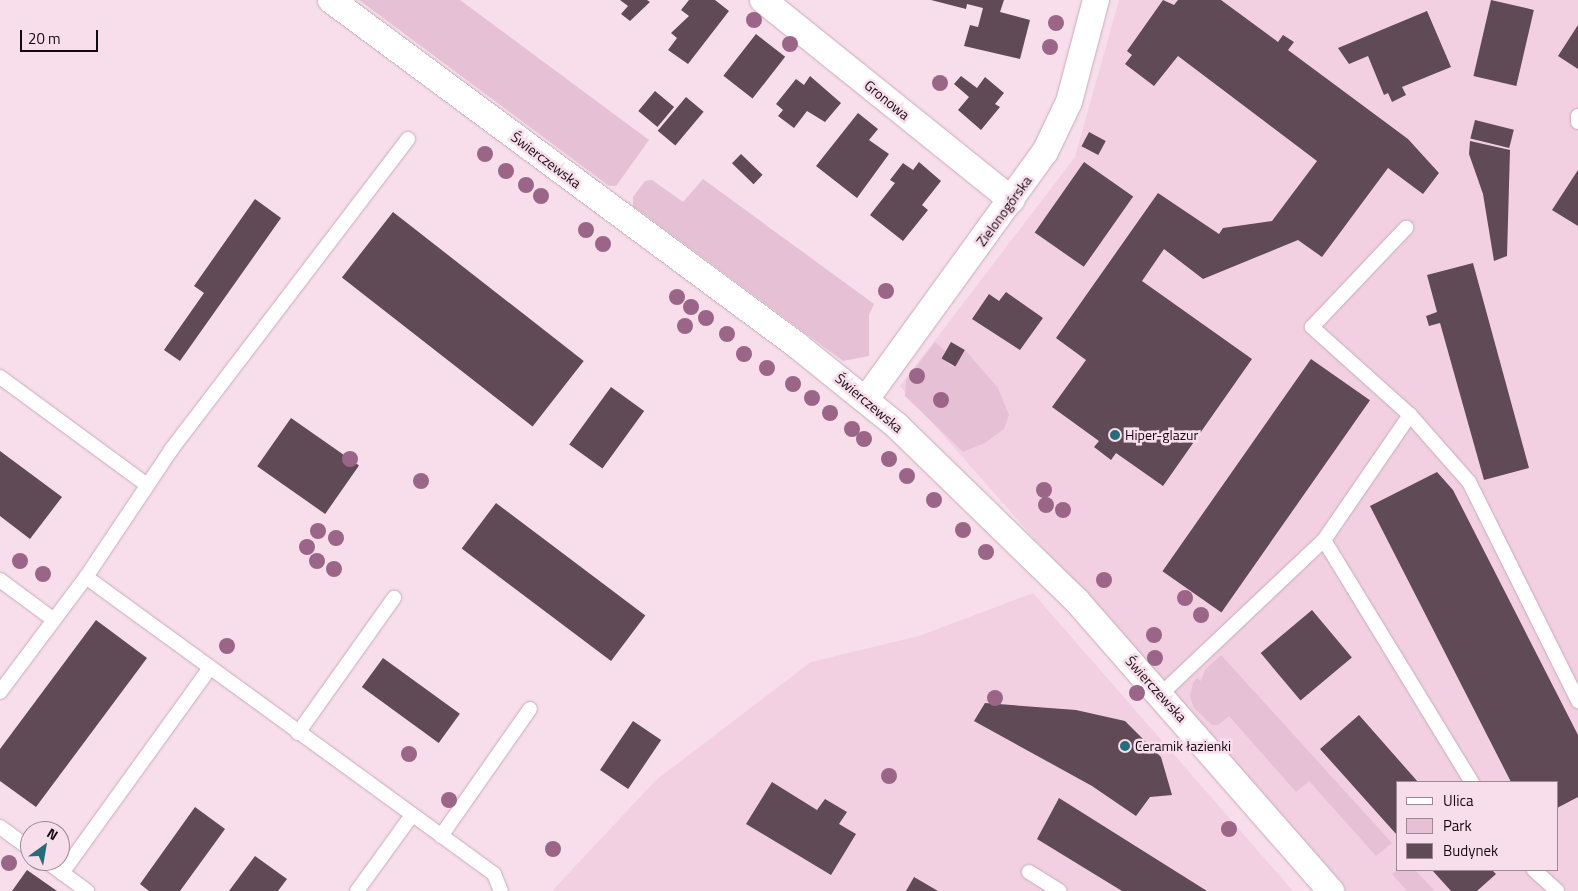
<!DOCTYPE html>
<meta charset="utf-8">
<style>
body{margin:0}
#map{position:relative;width:1578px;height:891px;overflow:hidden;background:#f8ddeb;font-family:"Titillium Web",sans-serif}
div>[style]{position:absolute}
.built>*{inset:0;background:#f2d0e2}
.green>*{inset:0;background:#e6c0d4}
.building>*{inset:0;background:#5f4a55;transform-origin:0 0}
.roads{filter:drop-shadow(0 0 1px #c6adba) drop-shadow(0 0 1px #c6adba)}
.lane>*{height:14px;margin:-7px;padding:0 7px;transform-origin:7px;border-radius:7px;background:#fff}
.street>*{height:26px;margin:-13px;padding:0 13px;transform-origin:13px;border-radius:13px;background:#fff}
.trees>*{width:16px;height:16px;margin:-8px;border-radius:50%;background:#9a6587}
.dots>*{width:14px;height:14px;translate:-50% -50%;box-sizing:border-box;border:2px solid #f8ddeb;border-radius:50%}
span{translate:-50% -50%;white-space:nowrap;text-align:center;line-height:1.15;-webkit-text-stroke:5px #f8ddeb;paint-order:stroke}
.street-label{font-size:14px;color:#130a0f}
.poi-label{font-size:14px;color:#130a0f}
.left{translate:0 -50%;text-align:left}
.legend{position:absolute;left:1396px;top:781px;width:162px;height:90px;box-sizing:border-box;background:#f8ddeb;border:1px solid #9c8993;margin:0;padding:6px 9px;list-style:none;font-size:15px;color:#130a0f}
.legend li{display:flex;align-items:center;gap:10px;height:25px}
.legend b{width:25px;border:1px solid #9c8993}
.north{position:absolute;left:20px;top:821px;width:50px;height:50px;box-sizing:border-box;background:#f8ddeb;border:1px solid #9c8993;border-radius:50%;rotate:32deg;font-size:14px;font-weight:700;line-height:20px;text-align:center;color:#130a0f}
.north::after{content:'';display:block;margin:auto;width:18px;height:22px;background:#256d78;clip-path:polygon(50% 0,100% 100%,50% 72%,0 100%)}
.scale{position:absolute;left:20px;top:30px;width:78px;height:22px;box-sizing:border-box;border:2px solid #130a0f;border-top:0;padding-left:6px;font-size:15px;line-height:18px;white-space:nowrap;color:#130a0f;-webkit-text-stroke:4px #f8ddeb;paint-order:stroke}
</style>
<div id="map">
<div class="built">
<div style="clip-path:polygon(evenodd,1119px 0,1578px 0,1578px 891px,1344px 891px,900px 386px,1075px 157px,1119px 0,1397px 782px,1557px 782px,1557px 870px,1397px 870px,1397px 782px)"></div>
<div style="clip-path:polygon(1033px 593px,1293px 891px,552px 891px,656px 780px,811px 662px,919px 636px)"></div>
</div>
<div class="green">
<div style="clip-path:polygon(359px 0,460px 0,649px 140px,616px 186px,609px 186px)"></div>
<div style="clip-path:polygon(703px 179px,874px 304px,869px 315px,869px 356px,843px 361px,633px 206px,633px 197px,645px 181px,652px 180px,683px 202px)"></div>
<div style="clip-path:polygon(935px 342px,945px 351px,941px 358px,953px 367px,965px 350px,998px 388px,1009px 415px,1004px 429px,985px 443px,963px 452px,905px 396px,906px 380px)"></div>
<div style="clip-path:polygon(1221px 655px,1392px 843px,1376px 856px,1309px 781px,1296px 792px,1229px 716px,1218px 725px,1212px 725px,1194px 708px,1190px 696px,1193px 683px,1197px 678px,1201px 681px,1205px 670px)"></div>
<div style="clip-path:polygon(1397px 870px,1415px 870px,1435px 891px,1407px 891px,1392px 874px)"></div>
</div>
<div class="building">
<div style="clip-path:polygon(620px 0,647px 0,650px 2px,630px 21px,621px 14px,628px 6px)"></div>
<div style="clip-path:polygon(689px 0,715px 0,729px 11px,688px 64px,668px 50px,677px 38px,671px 33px,689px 16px,681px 10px)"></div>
<div style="clip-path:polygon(931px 0,1004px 0,1000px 12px,1030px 20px,1020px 59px,964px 46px,970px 25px,978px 27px,983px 8px,967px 4px,966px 9px)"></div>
<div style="clip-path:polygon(1163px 0,1174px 5px,1178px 0,1221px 0,1278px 42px,1283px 35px,1294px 42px,1288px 50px,1408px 139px,1439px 173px,1423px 194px,1388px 168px,1322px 257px,1298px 240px,1203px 279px,1164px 249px,1142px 281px,1252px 359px,1163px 486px,1116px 453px,1111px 460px,1094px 447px,1099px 441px,1052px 407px,1086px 360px,1056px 338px,1158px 193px,1219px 234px,1223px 228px,1272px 221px,1317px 161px,1178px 56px,1154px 86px,1125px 64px,1132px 55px,1127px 51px)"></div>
<div style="left:1491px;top:0;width:44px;height:78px;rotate:13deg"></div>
<div style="clip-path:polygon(1427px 11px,1451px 67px,1402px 87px,1406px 95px,1392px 102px,1388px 93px,1384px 95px,1368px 56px,1349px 64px,1338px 48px)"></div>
<div style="clip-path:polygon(1578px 25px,1578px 69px,1558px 56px)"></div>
<div style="left:756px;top:34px;width:37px;height:53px;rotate:38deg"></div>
<div style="clip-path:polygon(810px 76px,841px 103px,825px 122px,807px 111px,794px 128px,778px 116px,783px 110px,776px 104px,796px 79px,804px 85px)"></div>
<div style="clip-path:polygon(961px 76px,977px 88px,985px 77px,1004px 93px,995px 104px,1000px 107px,981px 130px,958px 110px,969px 97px,954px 84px)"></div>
<div style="left:655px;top:91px;width:25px;height:26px;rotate:40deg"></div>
<div style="left:686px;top:97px;width:23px;height:44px;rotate:40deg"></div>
<div style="clip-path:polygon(858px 113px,878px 129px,869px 140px,889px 154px,857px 198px,816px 166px)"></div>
<div style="left:1475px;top:120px;width:40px;height:19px;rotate:14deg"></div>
<div style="left:1089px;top:132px;width:19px;height:16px;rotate:28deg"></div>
<div style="clip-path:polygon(1470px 141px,1510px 150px,1507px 256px,1494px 261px,1483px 194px,1469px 154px)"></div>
<div style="left:741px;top:154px;width:30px;height:13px;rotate:44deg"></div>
<div style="clip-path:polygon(919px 162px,941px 181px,922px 205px,928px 210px,903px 241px,870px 215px,895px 183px,890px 180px,903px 163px,913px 170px)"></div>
<div style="left:1084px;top:162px;width:60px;height:86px;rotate:35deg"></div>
<div style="clip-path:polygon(1578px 170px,1578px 226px,1552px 210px)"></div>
<div style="clip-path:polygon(255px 199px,281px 218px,180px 361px,164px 350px,204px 293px,194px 286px)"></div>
<div style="left:393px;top:212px;width:242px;height:83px;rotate:38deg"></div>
<div style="clip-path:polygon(1473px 263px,1529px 468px,1484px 480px,1440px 323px,1429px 326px,1426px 316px,1437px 312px,1427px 275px)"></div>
<div style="clip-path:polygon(1006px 292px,1043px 318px,1020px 350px,972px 319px,989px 294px,999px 301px)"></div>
<div style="left:951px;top:342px;width:16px;height:19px;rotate:30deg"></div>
<div style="left:1311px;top:359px;width:72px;height:259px;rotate:35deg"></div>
<div style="left:611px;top:387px;width:41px;height:71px;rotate:36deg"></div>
<div style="left:291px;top:418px;width:83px;height:59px;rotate:35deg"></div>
<div style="clip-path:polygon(0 451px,62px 497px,30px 539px,0 516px)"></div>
<div style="clip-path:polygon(1437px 472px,1453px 490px,1578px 735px,1578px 797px,1557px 808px,1557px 782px,1511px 782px,1370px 506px)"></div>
<div style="left:496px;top:503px;width:187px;height:57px;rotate:37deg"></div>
<div style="left:1312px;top:610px;width:62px;height:67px;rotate:50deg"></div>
<div style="clip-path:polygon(96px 620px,147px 658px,36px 807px,0 781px,0 749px)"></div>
<div style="left:383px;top:658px;width:95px;height:36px;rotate:36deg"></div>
<div style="clip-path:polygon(985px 703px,1076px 710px,1125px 721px,1161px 757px,1172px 795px,1150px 797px,1136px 816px,1092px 786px,974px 721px)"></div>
<div style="clip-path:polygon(1359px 715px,1418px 782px,1397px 782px,1397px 835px,1320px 749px)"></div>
<div style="left:633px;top:721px;width:34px;height:59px;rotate:34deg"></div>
<div style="clip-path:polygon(772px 782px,817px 810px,825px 799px,847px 812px,839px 824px,856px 834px,831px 875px,746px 824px)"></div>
<div style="clip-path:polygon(1059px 798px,1207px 891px,1122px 891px,1037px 839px)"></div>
<div style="clip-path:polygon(195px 807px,225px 829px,180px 891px,149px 891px,140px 884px)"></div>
<div style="clip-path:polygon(255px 856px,287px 879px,278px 891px,229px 891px)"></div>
<div style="clip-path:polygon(27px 870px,57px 891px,12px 891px)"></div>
<div style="clip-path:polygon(1432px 870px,1492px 870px,1496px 874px,1477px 891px,1451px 891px)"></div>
<div style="clip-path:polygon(914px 877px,938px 891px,906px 891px)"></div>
</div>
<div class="roads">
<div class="lane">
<div style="left:1578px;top:116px;width:6px;rotate:90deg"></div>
<div style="left:0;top:377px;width:182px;rotate:36.3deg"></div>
<div style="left:1410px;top:415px;width:89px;rotate:48.6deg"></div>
<div style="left:1469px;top:482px;width:245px;rotate:63.5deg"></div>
<div style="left:1324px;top:540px;width:284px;rotate:58.6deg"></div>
<div style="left:86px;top:577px;width:505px;rotate:36.05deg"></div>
<div style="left:494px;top:874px;width:18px;rotate:68deg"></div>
<div style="left:0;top:580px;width:67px;rotate:36.5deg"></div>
<div style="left:0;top:692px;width:144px;rotate:-53.2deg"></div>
<div style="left:86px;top:577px;width:153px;rotate:-56.2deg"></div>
<div style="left:171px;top:450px;width:391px;rotate:-52.7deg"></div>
<div style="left:1161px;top:694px;width:224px;rotate:-43.4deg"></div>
<div style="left:1324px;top:540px;width:152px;rotate:-55.5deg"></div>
<div style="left:1410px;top:415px;width:132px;rotate:-138.1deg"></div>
<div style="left:1312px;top:327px;width:137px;rotate:-46.5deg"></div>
<div style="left:298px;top:733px;width:166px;rotate:-54.6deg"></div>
<div style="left:0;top:827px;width:37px;rotate:36deg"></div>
<div style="left:441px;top:836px;width:155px;rotate:-55deg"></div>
<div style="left:46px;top:861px;width:51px;rotate:36.2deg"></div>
<div style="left:1534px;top:870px;width:31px;rotate:42deg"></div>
<div style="left:1029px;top:872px;width:36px;rotate:32deg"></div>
<div style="left:62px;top:873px;width:253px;rotate:-54.2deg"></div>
<div style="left:357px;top:891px;width:94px;rotate:-54.1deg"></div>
</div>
<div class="street">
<div style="left:331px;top:0;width:581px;rotate:36.53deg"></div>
<div style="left:798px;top:346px;width:127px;rotate:38.9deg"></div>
<div style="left:897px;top:426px;width:251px;rotate:44.2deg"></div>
<div style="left:1077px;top:601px;width:386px;rotate:48.8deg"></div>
<div style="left:763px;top:0;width:319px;rotate:38.8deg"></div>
<div style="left:866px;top:399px;width:305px;rotate:-54.1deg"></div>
<div style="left:1045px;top:152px;width:55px;rotate:-64.4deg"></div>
<div style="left:1069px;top:102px;width:106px;rotate:-75.2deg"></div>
</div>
</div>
<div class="trees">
<div style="left:754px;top:20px"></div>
<div style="left:1056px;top:23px"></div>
<div style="left:790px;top:44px"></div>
<div style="left:1050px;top:47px"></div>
<div style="left:940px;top:83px"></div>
<div style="left:485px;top:154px"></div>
<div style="left:506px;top:171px"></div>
<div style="left:526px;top:185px"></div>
<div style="left:541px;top:196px"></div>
<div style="left:586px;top:230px"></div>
<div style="left:603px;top:244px"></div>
<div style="left:886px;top:291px"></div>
<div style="left:677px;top:297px"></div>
<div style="left:691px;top:307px"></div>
<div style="left:706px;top:318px"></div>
<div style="left:685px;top:326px"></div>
<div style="left:727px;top:334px"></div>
<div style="left:744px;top:354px"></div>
<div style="left:767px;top:368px"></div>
<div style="left:917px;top:376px"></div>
<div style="left:793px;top:384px"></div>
<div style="left:812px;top:398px"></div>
<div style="left:941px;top:400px"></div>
<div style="left:830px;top:413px"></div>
<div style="left:852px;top:429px"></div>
<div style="left:864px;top:439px"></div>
<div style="left:350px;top:459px"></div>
<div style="left:889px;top:459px"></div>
<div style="left:907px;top:476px"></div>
<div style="left:421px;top:481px"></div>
<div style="left:1044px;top:490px"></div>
<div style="left:934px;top:500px"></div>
<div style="left:1046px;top:505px"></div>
<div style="left:1063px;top:510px"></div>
<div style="left:963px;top:530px"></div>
<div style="left:318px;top:531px"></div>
<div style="left:336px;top:538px"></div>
<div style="left:307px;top:547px"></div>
<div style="left:986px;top:552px"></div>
<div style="left:20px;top:561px"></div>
<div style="left:317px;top:561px"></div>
<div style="left:334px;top:569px"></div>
<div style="left:43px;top:574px"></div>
<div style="left:1104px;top:580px"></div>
<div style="left:1185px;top:598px"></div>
<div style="left:1201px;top:615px"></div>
<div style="left:1154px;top:635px"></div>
<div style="left:227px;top:646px"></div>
<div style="left:1155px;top:658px"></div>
<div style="left:1137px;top:693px"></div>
<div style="left:995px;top:698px"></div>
<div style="left:409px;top:754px"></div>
<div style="left:889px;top:776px"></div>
<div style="left:449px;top:800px"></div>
<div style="left:1229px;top:829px"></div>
<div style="left:553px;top:849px"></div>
<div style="left:9px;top:863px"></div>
</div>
<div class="dots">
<div style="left:1115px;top:435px;background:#256d78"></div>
<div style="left:1125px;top:746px;background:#256d78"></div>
</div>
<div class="street-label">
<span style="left:887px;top:100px;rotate:39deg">Gronowa</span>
<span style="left:546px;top:160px;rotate:37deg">Świerczewska</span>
<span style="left:1004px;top:211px;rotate:-54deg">Zielonogórska</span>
<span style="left:869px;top:403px;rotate:40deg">Świerczewska</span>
<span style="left:1156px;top:689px;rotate:48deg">Świerczewska</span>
</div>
<div class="poi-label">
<span class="left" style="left:1125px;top:435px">Hiper-glazur</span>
<span class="left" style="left:1135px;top:746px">Ceramik łazienki</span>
</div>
<ul class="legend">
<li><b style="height:6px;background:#fff"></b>Ulica</li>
<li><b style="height:14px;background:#e6c0d4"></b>Park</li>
<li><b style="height:14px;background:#5f4a55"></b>Budynek</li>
</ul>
<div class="north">N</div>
<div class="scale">20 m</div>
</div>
